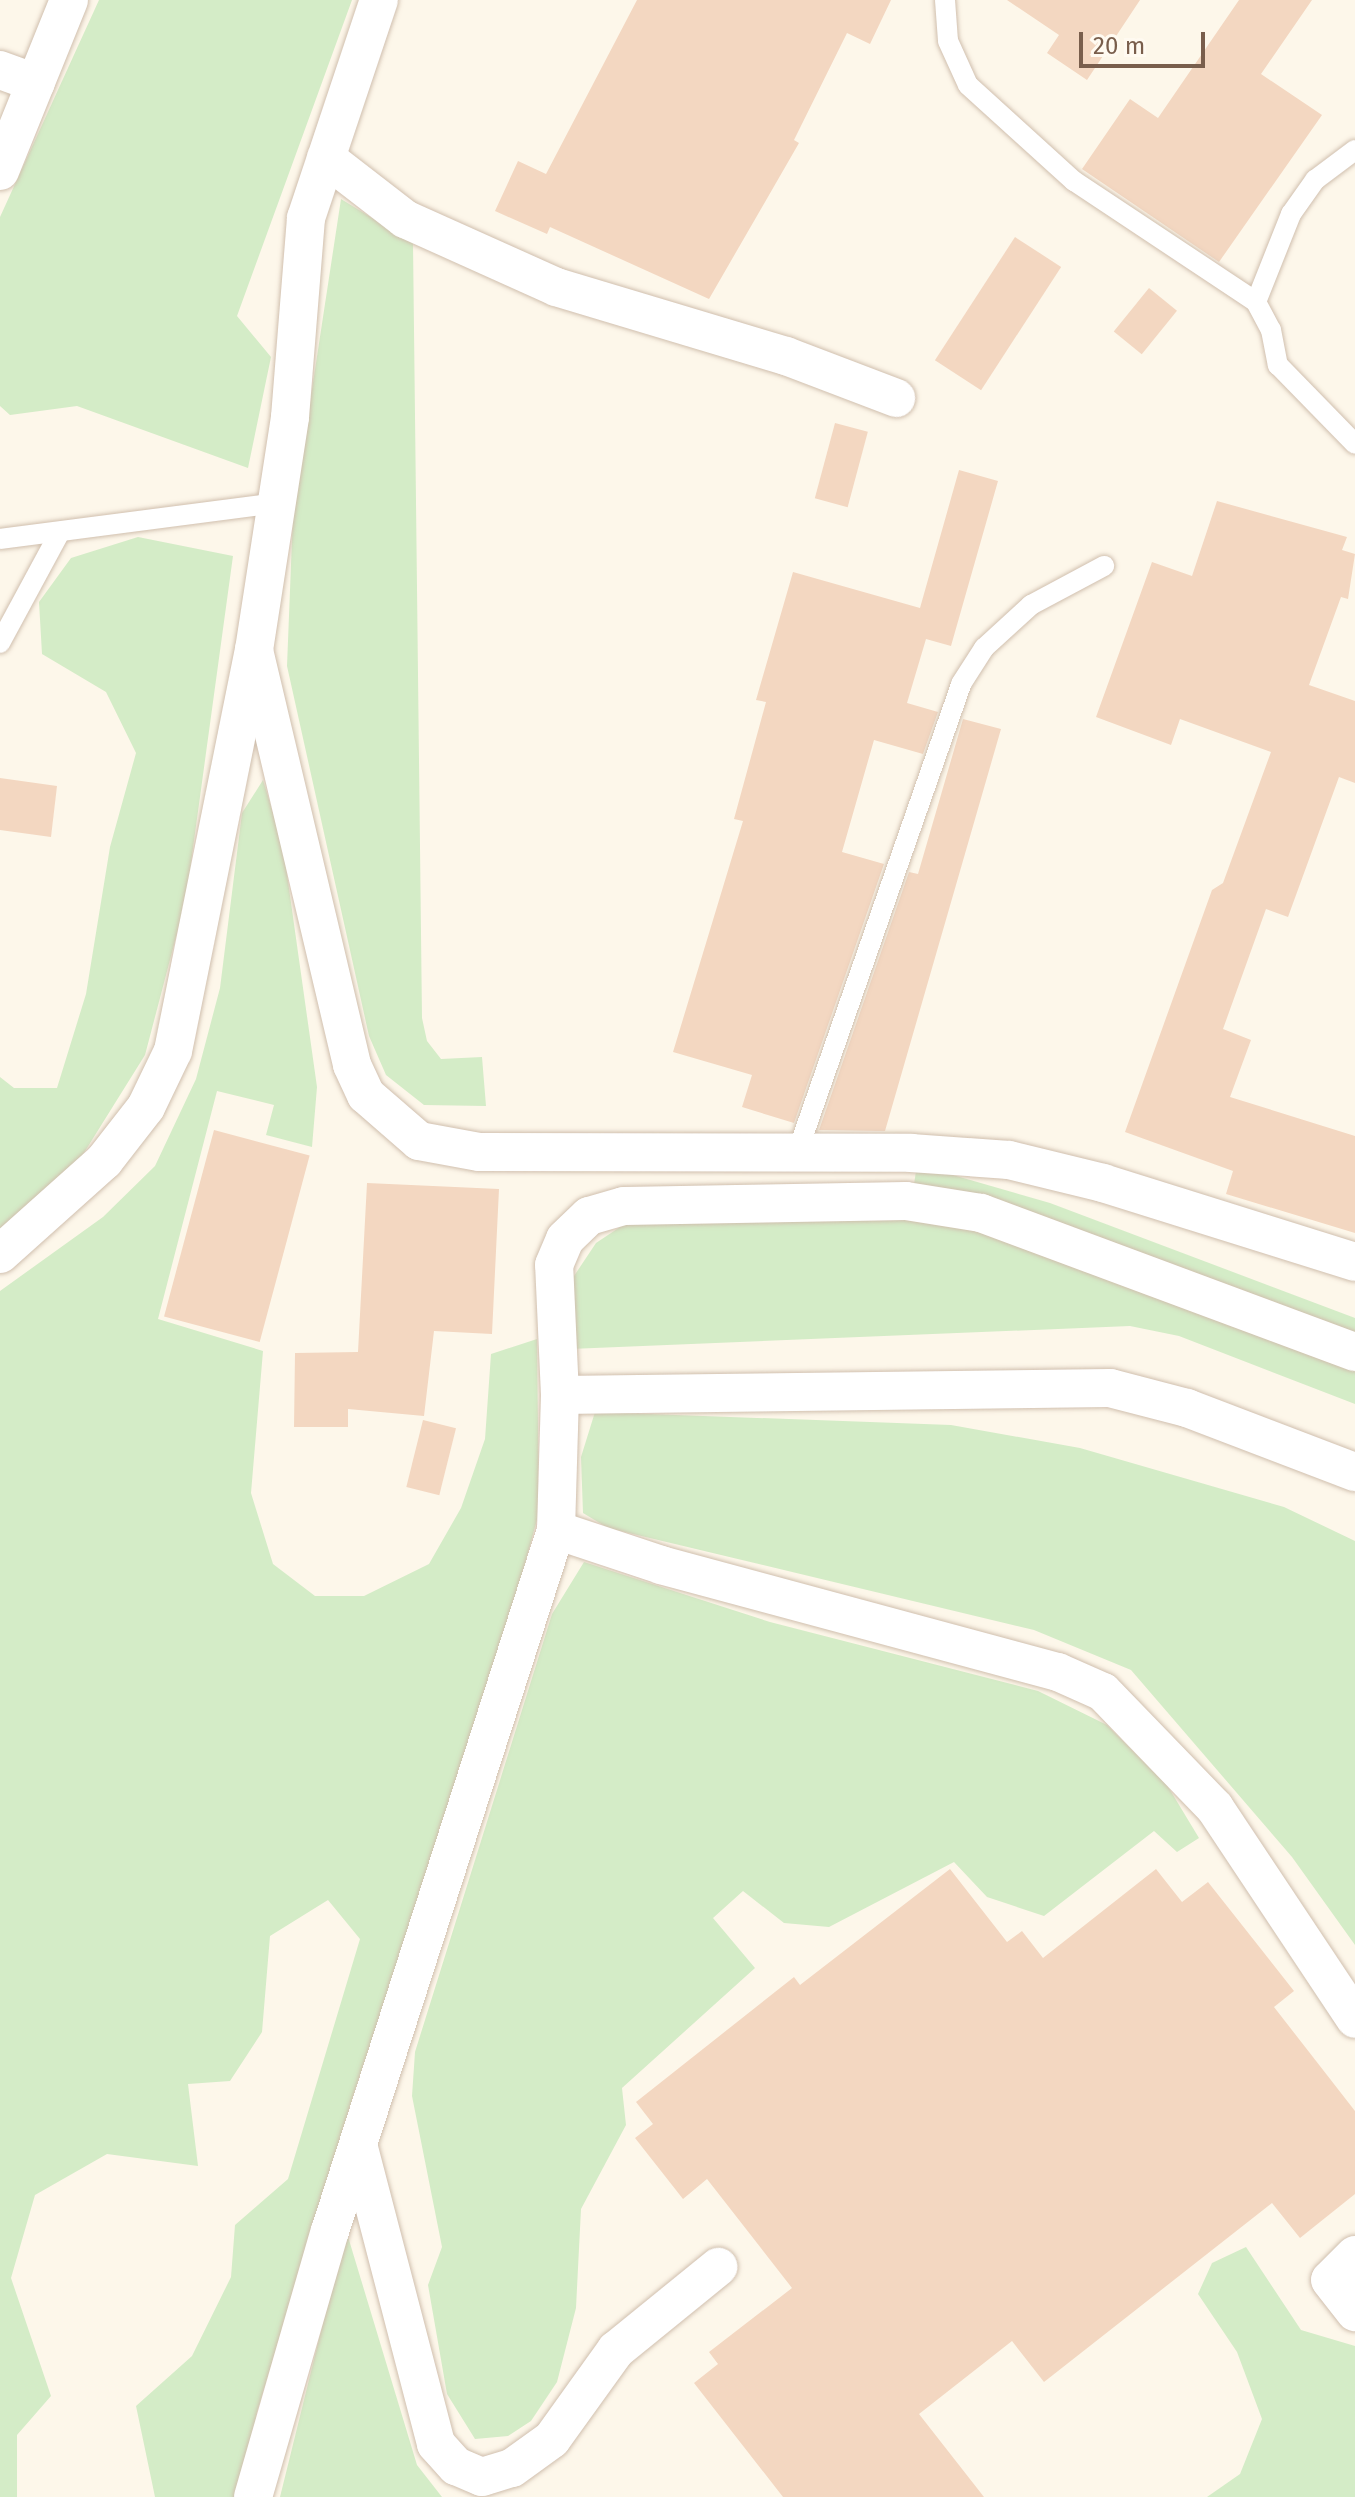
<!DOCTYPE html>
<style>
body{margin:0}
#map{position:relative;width:1355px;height:2497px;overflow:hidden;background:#fdf7ea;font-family:"Fira Sans",sans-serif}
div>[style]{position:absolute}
.green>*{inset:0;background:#d4ecc7}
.building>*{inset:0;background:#f3d7c1;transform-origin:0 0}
.roads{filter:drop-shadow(0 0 2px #d0bfae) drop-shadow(0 0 2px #d0bfae)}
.service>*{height:20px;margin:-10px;padding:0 10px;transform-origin:10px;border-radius:10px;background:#fff}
.minor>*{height:38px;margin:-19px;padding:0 19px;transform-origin:19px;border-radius:19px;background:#fff}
span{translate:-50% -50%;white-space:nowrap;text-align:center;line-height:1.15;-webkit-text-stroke:7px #fffaf1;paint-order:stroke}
.scale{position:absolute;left:1079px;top:32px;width:126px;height:36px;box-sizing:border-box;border:4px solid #795e4c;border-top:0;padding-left:10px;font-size:24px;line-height:28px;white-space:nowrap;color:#795e4c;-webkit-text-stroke:6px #fffaf1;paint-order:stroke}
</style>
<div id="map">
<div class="green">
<div style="clip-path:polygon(99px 0,352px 0,237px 316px,271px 357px,248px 468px,77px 406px,10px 415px,0 406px,0 217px)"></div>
<div style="clip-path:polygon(341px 199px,413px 243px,422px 1018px,427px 1041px,441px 1059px,482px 1057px,486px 1106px,424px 1105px,386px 1075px,369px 1036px,287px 666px,293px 514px)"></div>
<div style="clip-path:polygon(138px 537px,233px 556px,186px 899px,145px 1055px,82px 1156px,0 1232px,0 1077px,14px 1088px,57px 1088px,86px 994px,110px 847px,136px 753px,106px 692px,42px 654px,39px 602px,71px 558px)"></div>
<div style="clip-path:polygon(263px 780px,283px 846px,317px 1087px,312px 1147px,266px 1135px,274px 1105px,217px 1091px,158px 1319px,263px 1351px,251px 1493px,273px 1564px,315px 1596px,364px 1596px,429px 1564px,461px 1508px,485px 1439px,491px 1354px,537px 1339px,539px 1512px,487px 1704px,356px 2087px,257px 2412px,242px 2497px,155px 2497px,136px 2406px,192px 2356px,231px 2277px,235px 2225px,288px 2179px,360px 1939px,328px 1900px,270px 1936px,262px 2032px,230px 2081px,188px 2084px,198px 2166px,107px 2154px,35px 2195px,11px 2278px,51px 2396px,17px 2435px,17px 2497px,0 2497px,0 1291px,103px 1217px,155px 1166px,196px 1079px,220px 988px,242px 813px)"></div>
<div style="clip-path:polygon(916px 1171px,946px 1173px,1050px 1203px,1355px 1318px,1355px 1338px,913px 1191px)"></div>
<div style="clip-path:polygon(847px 1214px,984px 1227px,1355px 1364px,1355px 1404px,1179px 1336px,1130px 1326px,570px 1349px,574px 1276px,596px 1243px,623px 1225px)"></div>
<div style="clip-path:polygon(595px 1412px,951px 1425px,1080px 1448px,1284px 1507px,1355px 1541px,1355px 1945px,1292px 1857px,1131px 1670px,1034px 1630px,608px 1528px,583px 1513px,581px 1457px)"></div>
<div style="clip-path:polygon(584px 1562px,770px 1622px,1038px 1691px,1107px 1725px,1167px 1785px,1199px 1838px,1177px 1852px,1154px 1831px,1044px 1916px,987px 1897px,954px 1862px,829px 1927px,784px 1923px,743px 1891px,713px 1918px,755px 1968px,622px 2088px,626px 2125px,581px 2209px,576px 2308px,557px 2382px,531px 2421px,508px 2436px,475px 2439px,447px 2394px,428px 2285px,442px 2247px,412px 2096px,415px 2052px,552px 1614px)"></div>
<div style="clip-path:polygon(346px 2230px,417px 2465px,442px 2497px,280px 2497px)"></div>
<div style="clip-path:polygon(1246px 2247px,1301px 2330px,1355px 2346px,1355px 2497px,1207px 2497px,1240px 2474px,1262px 2419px,1237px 2352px,1198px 2294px,1212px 2263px)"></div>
</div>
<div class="building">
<div style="clip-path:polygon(637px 0,891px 0,870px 44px,847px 33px,794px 140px,799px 143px,709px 299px,550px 227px,547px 234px,495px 211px,518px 161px,546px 174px)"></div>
<div style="clip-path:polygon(1007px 0,1140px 0,1087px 80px,1047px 53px,1059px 35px)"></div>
<div style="clip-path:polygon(1239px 0,1312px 0,1261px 74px,1322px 115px,1219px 262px,1082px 169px,1130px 99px,1158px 118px)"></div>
<div style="left:1015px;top:237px;width:55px;height:147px;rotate:33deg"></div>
<div style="left:1149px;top:288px;width:36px;height:56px;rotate:39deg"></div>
<div style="left:835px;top:423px;width:34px;height:78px;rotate:15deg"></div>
<div style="clip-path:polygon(959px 470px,998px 481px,951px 646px,926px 639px,907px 703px,938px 712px,923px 754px,874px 740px,842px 852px,884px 864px,794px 1123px,742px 1107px,752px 1075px,673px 1052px,743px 821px,734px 819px,766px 702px,756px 700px,793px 572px,920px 608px)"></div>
<div style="clip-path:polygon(1217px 501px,1347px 537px,1342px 550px,1355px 554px,1348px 599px,1341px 597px,1309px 685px,1355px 701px,1355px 783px,1339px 777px,1288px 917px,1266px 909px,1223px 1029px,1251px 1040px,1230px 1097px,1355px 1136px,1355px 1233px,1226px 1194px,1233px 1171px,1125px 1132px,1212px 890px,1223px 883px,1271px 752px,1180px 719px,1171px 745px,1096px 717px,1152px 562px,1192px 576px)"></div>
<div style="clip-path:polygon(963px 719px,1001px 729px,885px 1131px,819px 1130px,909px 872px,918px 874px)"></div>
<div style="clip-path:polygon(0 778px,57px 786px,51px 837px,0 830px)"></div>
<div style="left:214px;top:1130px;width:99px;height:193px;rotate:15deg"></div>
<div style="clip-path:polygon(367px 1183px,499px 1189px,492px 1334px,434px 1331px,424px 1416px,348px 1409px,348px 1427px,294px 1427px,295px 1353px,358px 1352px)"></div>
<div style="left:423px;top:1420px;width:34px;height:69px;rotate:14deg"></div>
<div style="clip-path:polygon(950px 1869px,1007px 1942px,1022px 1931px,1043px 1958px,1156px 1869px,1182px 1902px,1208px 1882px,1294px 1991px,1274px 2007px,1355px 2111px,1355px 2194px,1300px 2238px,1272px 2203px,1044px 2382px,1012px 2341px,919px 2414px,984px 2497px,783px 2497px,694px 2383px,718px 2364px,709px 2352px,792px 2288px,707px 2179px,683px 2199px,635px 2138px,653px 2124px,636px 2102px,794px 1977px,800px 1985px)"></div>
</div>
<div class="roads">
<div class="service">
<div style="left:945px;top:0;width:41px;rotate:85.8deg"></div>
<div style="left:948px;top:41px;width:48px;rotate:65.6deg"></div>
<div style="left:968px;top:85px;width:143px;rotate:42.2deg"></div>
<div style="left:1074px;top:181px;width:219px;rotate:33.6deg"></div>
<div style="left:1256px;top:302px;width:32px;rotate:62deg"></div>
<div style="left:1271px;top:330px;width:36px;rotate:79deg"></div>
<div style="left:1278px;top:365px;width:110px;rotate:45.7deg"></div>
<div style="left:1256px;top:302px;width:95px;rotate:-68.3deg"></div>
<div style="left:1291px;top:214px;width:42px;rotate:-54.8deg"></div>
<div style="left:1315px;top:180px;width:50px;rotate:-36.9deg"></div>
<div style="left:0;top:539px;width:278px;rotate:-7.4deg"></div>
<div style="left:0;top:643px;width:126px;rotate:-61.6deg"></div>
<div style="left:797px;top:1153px;width:497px;rotate:-70.7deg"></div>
<div style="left:961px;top:684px;width:43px;rotate:-57.4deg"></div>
<div style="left:984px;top:648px;width:64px;rotate:-42.5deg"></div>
<div style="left:1031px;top:605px;width:83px;rotate:-28.1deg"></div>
</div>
<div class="minor">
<div style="left:0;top:70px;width:38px;rotate:20deg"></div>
<div style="left:326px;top:158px;width:100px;rotate:37.7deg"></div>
<div style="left:405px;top:219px;width:166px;rotate:24.2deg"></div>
<div style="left:556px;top:287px;width:240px;rotate:16.7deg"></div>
<div style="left:786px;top:356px;width:118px;rotate:20.9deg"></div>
<div style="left:0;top:171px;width:184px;rotate:-68deg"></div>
<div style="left:254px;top:650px;width:426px;rotate:76.7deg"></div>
<div style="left:352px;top:1065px;width:33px;rotate:65deg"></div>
<div style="left:366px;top:1095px;width:70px;rotate:41deg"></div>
<div style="left:419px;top:1141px;width:61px;rotate:10.4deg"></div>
<div style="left:479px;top:1152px;width:432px;rotate:0.1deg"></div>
<div style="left:911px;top:1153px;width:98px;rotate:4.1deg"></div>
<div style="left:1009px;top:1160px;width:97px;rotate:13.7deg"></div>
<div style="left:1103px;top:1183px;width:264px;rotate:17.4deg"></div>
<div style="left:0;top:1254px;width:140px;rotate:-41.8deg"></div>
<div style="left:104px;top:1161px;width:68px;rotate:-52.1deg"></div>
<div style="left:146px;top:1107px;width:62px;rotate:-64.3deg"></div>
<div style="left:173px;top:1051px;width:409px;rotate:-78.6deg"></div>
<div style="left:254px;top:650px;width:236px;rotate:-81.2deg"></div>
<div style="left:290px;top:417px;width:200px;rotate:-85.4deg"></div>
<div style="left:306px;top:218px;width:230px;rotate:-71.5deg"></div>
<div style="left:560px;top:1395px;width:130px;rotate:-92.6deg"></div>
<div style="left:554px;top:1265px;width:28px;rotate:-67deg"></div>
<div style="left:565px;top:1239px;width:33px;rotate:-44deg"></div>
<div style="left:589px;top:1216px;width:36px;rotate:-16deg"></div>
<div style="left:624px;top:1206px;width:282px;rotate:-1deg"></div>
<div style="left:906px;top:1201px;width:76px;rotate:9.1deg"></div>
<div style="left:981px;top:1213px;width:399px;rotate:20.4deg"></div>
<div style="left:556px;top:1530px;width:111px;rotate:18.4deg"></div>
<div style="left:661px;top:1565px;width:411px;rotate:15.1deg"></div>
<div style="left:1058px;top:1672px;width:49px;rotate:24deg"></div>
<div style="left:1103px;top:1692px;width:161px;rotate:46deg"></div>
<div style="left:1215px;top:1808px;width:253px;rotate:56.4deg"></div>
<div style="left:359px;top:2148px;width:306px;rotate:75.4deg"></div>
<div style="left:436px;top:2444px;width:30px;rotate:48deg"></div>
<div style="left:456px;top:2466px;width:28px;rotate:23deg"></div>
<div style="left:482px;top:2477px;width:31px;rotate:-17deg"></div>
<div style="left:512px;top:2468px;width:49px;rotate:-35.9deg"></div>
<div style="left:552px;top:2439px;width:110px;rotate:-54.3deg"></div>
<div style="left:616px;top:2350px;width:132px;rotate:-39.1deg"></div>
<div style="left:1355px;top:2255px;width:35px;rotate:135deg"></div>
<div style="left:1330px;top:2280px;width:41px;rotate:52deg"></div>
<div style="left:253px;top:2497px;width:277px;rotate:-73.9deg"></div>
<div style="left:330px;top:2231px;width:737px;rotate:-72.13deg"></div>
<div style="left:556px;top:1530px;width:135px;rotate:-88.3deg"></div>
<div style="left:560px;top:1395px;width:550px;rotate:-0.73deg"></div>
<div style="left:1110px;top:1388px;width:80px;rotate:14.6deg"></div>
<div style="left:1187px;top:1408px;width:180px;rotate:20.9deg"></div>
</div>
</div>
<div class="scale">20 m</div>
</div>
